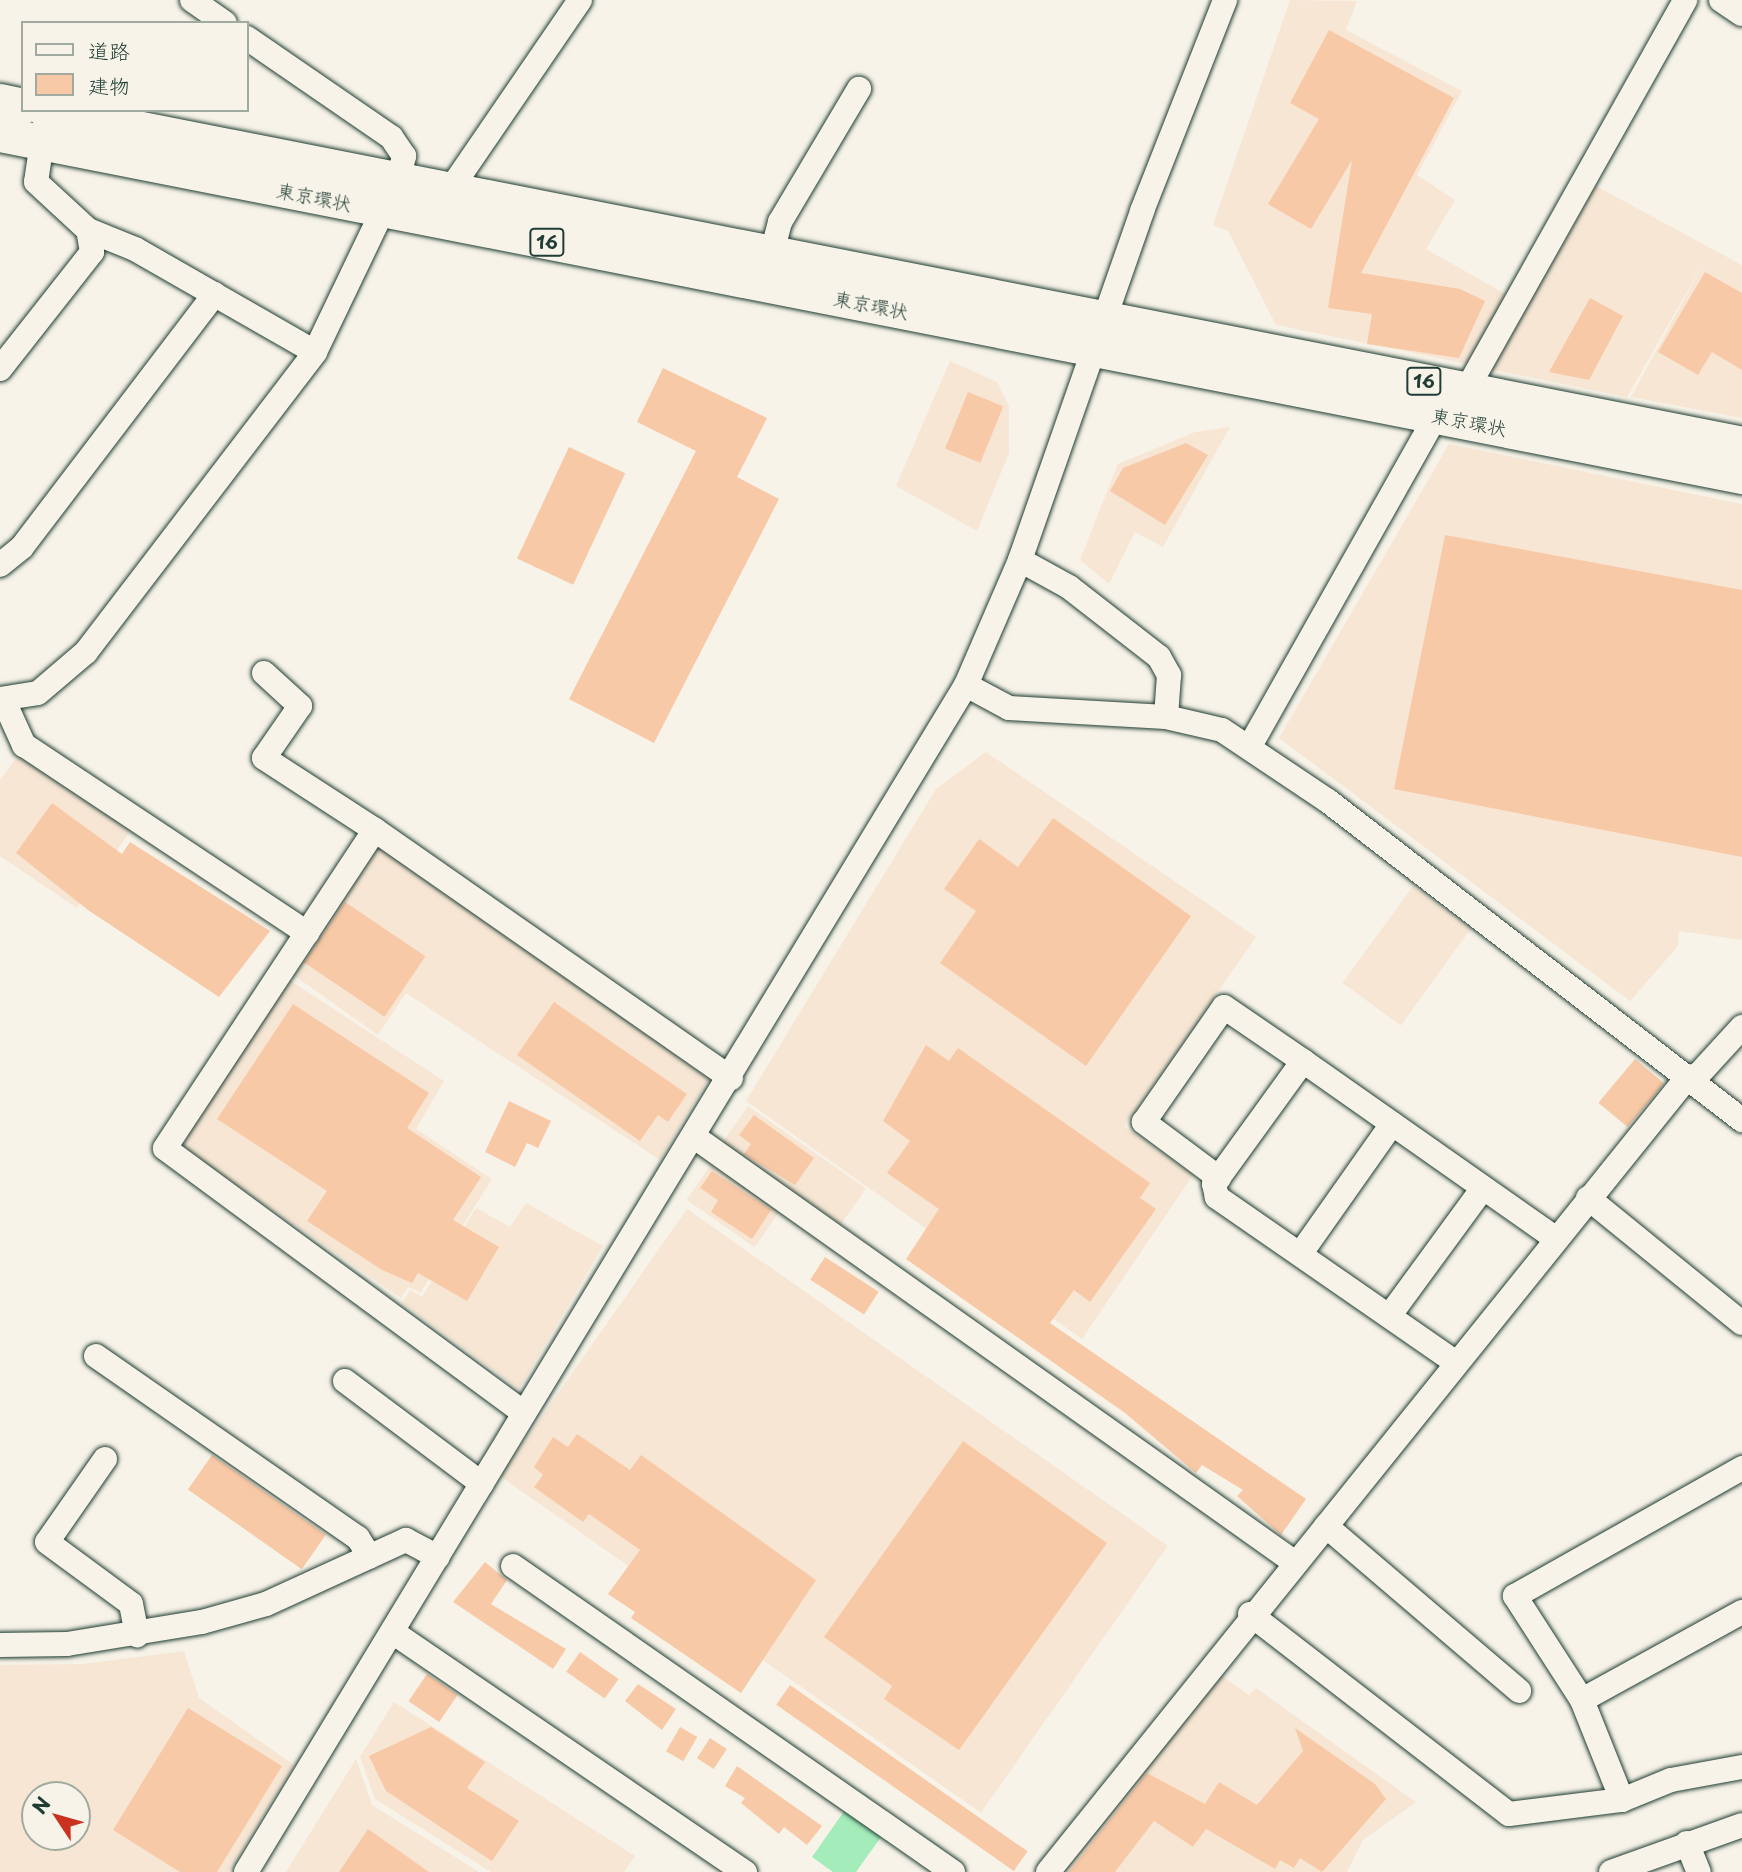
<!DOCTYPE html>
<meta charset="utf-8">
<style>
body{margin:0}
#map{position:relative;width:1742px;height:1872px;overflow:hidden;background:#f7f3e8;font-family:"Playpen Sans","Klee One",sans-serif}
div>[style]{position:absolute}
.built>*{inset:0;background:#f7e6d4;transform-origin:0 0}
.green>*{inset:0;background:#a4ecba}
.building>*{inset:0;background:#f8c9a7;transform-origin:0 0}
.roads{filter:drop-shadow(0 0 2px #1f3d34) drop-shadow(0 0 2px #1f3d34)}
.minor>*{height:24px;margin:-12px;padding:0 12px;transform-origin:12px;border-radius:12px;background:#f7f3e8}
.highway>*{height:35px;margin:-17.5px;padding:0 17.5px;transform-origin:17.5px;border-radius:17.5px;background:#f7f3e8}
span{translate:-50% -50%;white-space:nowrap;text-align:center;line-height:1.15;-webkit-text-stroke:5px #f7f3e8;paint-order:stroke}
.shield-label span{padding:2px 5px;background:#f7f3e8;border:2px solid;border-radius:5px;-webkit-text-stroke-width:0}
.shield-label{font-size:18px;color:#1f3d34;font-weight:700}
.street-label{font-size:19px;color:#1f3d34}
.legend{position:absolute;left:21px;top:21px;width:228px;height:91px;box-sizing:border-box;background:#f7f3e8;border:2px solid #a1aaa0;margin:0;padding:9px 12px;list-style:none;font-size:21px;color:#1f3d34}
.legend li{display:flex;align-items:center;gap:14px;height:35px}
.legend b{width:35px;border:2px solid #a1aaa0}
.north{position:absolute;left:21px;top:1781px;width:70px;height:70px;box-sizing:border-box;background:#f7f3e8;border:2px solid #a1aaa0;border-radius:50%;rotate:306deg;font-size:19px;font-weight:700;line-height:28px;text-align:center;color:#1f3d34}
.north::after{content:'';display:block;margin:auto;width:24px;height:32px;background:#c8321e;clip-path:polygon(50% 0,100% 100%,50% 72%,0 100%)}
</style>
<div id="map">
<div class="built">
<div style="clip-path:polygon(1290px 0,1357px 1px,1346px 30px,1462px 91px,1417px 175px,1455px 200px,1426px 249px,1507px 295px,1468px 364px,1276px 325px,1228px 231px,1213px 225px)"></div>
<div style="clip-path:polygon(1592px 184px,1742px 265px,1742px 418px,1631px 397px,1708px 255px,1627px 397px,1489px 369px)"></div>
<div style="clip-path:polygon(950px 361px,997px 382px,1009px 407px,1009px 453px,977px 531px,896px 486px)"></div>
<div style="clip-path:polygon(1230px 427px,1163px 547px,1135px 532px,1109px 584px,1080px 560px,1118px 464px,1195px 432px)"></div>
<div style="clip-path:polygon(1449px 444px,1742px 504px,1742px 940px,1679px 931px,1678px 946px,1630px 1001px,1279px 738px)"></div>
<div style="clip-path:polygon(986px 752px,1256px 937px,1124px 1126px,1193px 1175px,1082px 1339px,746px 1101px,936px 789px)"></div>
<div style="clip-path:polygon(20px 753px,131px 830px,77px 908px,0 856px,0 780px)"></div>
<div style="clip-path:polygon(379px 846px,710px 1076px,660px 1160px,406px 993px,378px 1035px,288px 971px)"></div>
<div style="left:1413px;top:886px;width:72px;height:120px;rotate:36deg"></div>
<div style="clip-path:polygon(286px 978px,444px 1081px,416px 1129px,492px 1179px,421px 1292px,408px 1287px,401px 1298px,184px 1149px,185px 1132px)"></div>
<div style="left:748px;top:1106px;width:144px;height:44px;rotate:35deg"></div>
<div style="left:713px;top:1162px;width:83px;height:46px;rotate:35deg"></div>
<div style="clip-path:polygon(526px 1203px,603px 1246px,519px 1389px,402px 1303px,410px 1290px,422px 1297px,476px 1208px,510px 1227px)"></div>
<div style="left:687px;top:1209px;width:587px;height:326px;rotate:35deg"></div>
<div style="clip-path:polygon(evenodd,184px 1651px,199px 1698px,294px 1765px,229px 1872px,0 1872px,0 1665px,82px 1664px,184px 1651px,35px 1795px,77px 1795px,77px 1837px,35px 1837px,35px 1795px)"></div>
<div style="clip-path:polygon(1215px 1671px,1249px 1695px,1256px 1688px,1416px 1802px,1363px 1840px,1347px 1872px,1055px 1872px)"></div>
<div style="clip-path:polygon(394px 1702px,635px 1856px,624px 1872px,491px 1872px,375px 1799px,360px 1757px)"></div>
<div style="clip-path:polygon(356px 1759px,372px 1805px,479px 1872px,286px 1872px)"></div>
</div>
<div class="green">
<div style="clip-path:polygon(845px 1810px,881px 1837px,856px 1872px,833px 1872px,812px 1857px)"></div>
</div>
<div class="building">
<div style="clip-path:polygon(1329px 30px,1454px 98px,1361px 273px,1460px 289px,1485px 301px,1459px 358px,1367px 344px,1372px 314px,1328px 308px,1352px 160px,1311px 229px,1268px 204px,1319px 119px,1290px 103px)"></div>
<div style="clip-path:polygon(1705px 272px,1742px 293px,1742px 370px,1712px 352px,1698px 375px,1658px 352px)"></div>
<div style="clip-path:polygon(1590px 298px,1623px 316px,1589px 380px,1549px 372px)"></div>
<div style="clip-path:polygon(663px 368px,767px 418px,737px 477px,779px 499px,654px 743px,569px 699px,696px 451px,637px 422px)"></div>
<div style="left:968px;top:392px;width:38px;height:61px;rotate:22deg"></div>
<div style="clip-path:polygon(1186px 443px,1208px 455px,1165px 525px,1110px 491px,1123px 468px)"></div>
<div style="left:569px;top:447px;width:62px;height:123px;rotate:25deg"></div>
<div style="clip-path:polygon(1445px 535px,1742px 590px,1742px 857px,1394px 789px)"></div>
<div style="clip-path:polygon(52px 803px,122px 854px,130px 842px,270px 931px,219px 997px,88px 910px,16px 853px)"></div>
<div style="clip-path:polygon(1053px 818px,1191px 916px,1086px 1066px,940px 963px,976px 911px,944px 889px,979px 839px,1018px 867px)"></div>
<div style="left:345px;top:902px;width:97px;height:73px;rotate:34deg"></div>
<div style="clip-path:polygon(554px 1002px,687px 1094px,668px 1122px,658px 1115px,640px 1141px,517px 1055px)"></div>
<div style="clip-path:polygon(293px 1004px,429px 1093px,407px 1128px,481px 1177px,453px 1220px,499px 1247px,467px 1301px,418px 1273px,412px 1283px,382px 1270px,307px 1221px,327px 1191px,217px 1119px)"></div>
<div style="clip-path:polygon(926px 1045px,949px 1061px,958px 1048px,1150px 1183px,1140px 1198px,1156px 1209px,1090px 1302px,1074px 1290px,1050px 1323px,1306px 1499px,1281px 1535px,1237px 1496px,1243px 1490px,1202px 1465px,1196px 1473px,1125px 1413px,906px 1259px,939px 1209px,887px 1173px,910px 1141px,883px 1121px)"></div>
<div style="left:1635px;top:1059px;width:38px;height:57px;rotate:40deg"></div>
<div style="clip-path:polygon(509px 1101px,551px 1121px,538px 1148px,527px 1143px,515px 1167px,485px 1152px)"></div>
<div style="clip-path:polygon(754px 1115px,814px 1158px,795px 1185px,744px 1154px,751px 1144px,739px 1135px)"></div>
<div style="clip-path:polygon(712px 1171px,771px 1210px,752px 1239px,711px 1212px,718px 1200px,700px 1188px)"></div>
<div style="left:825px;top:1257px;width:64px;height:27px;rotate:33deg"></div>
<div style="clip-path:polygon(577px 1434px,630px 1470px,641px 1455px,816px 1580px,741px 1693px,631px 1618px,635px 1612px,608px 1594px,640px 1550px,589px 1514px,583px 1522px,534px 1487px,543px 1475px,534px 1467px,553px 1437px,568px 1447px)"></div>
<div style="clip-path:polygon(963px 1441px,1107px 1543px,959px 1750px,884px 1699px,892px 1686px,824px 1637px)"></div>
<div style="left:212px;top:1455px;width:139px;height:42px;rotate:35deg"></div>
<div style="clip-path:polygon(485px 1562px,507px 1580px,491px 1604px,566px 1649px,553px 1669px,453px 1602px)"></div>
<div style="left:580px;top:1652px;width:47px;height:24px;rotate:35deg"></div>
<div style="left:427px;top:1674px;width:37px;height:33px;rotate:34deg"></div>
<div style="clip-path:polygon(638px 1684px,676px 1709px,662px 1730px,625px 1701px)"></div>
<div style="left:790px;top:1685px;width:290px;height:24px;rotate:35deg"></div>
<div style="clip-path:polygon(188px 1708px,282px 1766px,217px 1872px,180px 1872px,113px 1830px)"></div>
<div style="clip-path:polygon(431px 1727px,485px 1762px,467px 1788px,519px 1821px,492px 1861px,386px 1791px,369px 1756px)"></div>
<div style="left:680px;top:1727px;width:20px;height:28px;rotate:30deg"></div>
<div style="clip-path:polygon(1295px 1728px,1375px 1784px,1386px 1799px,1322px 1872px,1300px 1858px,1294px 1868px,1280px 1860px,1275px 1869px,1206px 1829px,1193px 1847px,1154px 1821px,1115px 1872px,1069px 1872px,1147px 1773px,1205px 1804px,1219px 1782px,1257px 1805px,1303px 1751px)"></div>
<div style="left:710px;top:1738px;width:20px;height:24px;rotate:33deg"></div>
<div style="clip-path:polygon(737px 1766px,822px 1826px,807px 1845px,784px 1827px,779px 1834px,741px 1803px,745px 1798px,725px 1786px)"></div>
<div style="clip-path:polygon(368px 1829px,429px 1872px,339px 1872px)"></div>
</div>
<div class="roads">
<div class="minor">
<div style="left:192px;top:0;width:40px;rotate:34.9deg"></div>
<div style="left:1721px;top:0;width:25px;rotate:34deg"></div>
<div style="left:42px;top:142px;width:40px;rotate:98.5deg"></div>
<div style="left:36px;top:182px;width:71px;rotate:42.7deg"></div>
<div style="left:88px;top:230px;width:51px;rotate:22deg"></div>
<div style="left:135px;top:249px;width:207px;rotate:29.8deg"></div>
<div style="left:450px;top:190px;width:230px;rotate:-55.6deg"></div>
<div style="left:768px;top:268px;width:48px;rotate:-75.4deg"></div>
<div style="left:780px;top:222px;width:155px;rotate:-59.3deg"></div>
<div style="left:0;top:369px;width:149px;rotate:-51.8deg"></div>
<div style="left:92px;top:252px;width:22px;rotate:-100deg"></div>
<div style="left:1467px;top:389px;width:446px;rotate:-60.7deg"></div>
<div style="left:1020px;top:560px;width:56px;rotate:28.9deg"></div>
<div style="left:1069px;top:587px;width:114px;rotate:37.9deg"></div>
<div style="left:1159px;top:657px;width:21px;rotate:61deg"></div>
<div style="left:1169px;top:675px;width:42px;rotate:94.1deg"></div>
<div style="left:0;top:565px;width:28px;rotate:-39deg"></div>
<div style="left:22px;top:547px;width:318px;rotate:-52.7deg"></div>
<div style="left:264px;top:673px;width:49px;rotate:42.5deg"></div>
<div style="left:300px;top:706px;width:63px;rotate:124.7deg"></div>
<div style="left:264px;top:758px;width:132px;rotate:33deg"></div>
<div style="left:966px;top:685px;width:49px;rotate:28.1deg"></div>
<div style="left:1009px;top:708px;width:157px;rotate:3.3deg"></div>
<div style="left:1166px;top:717px;width:57px;rotate:13.1deg"></div>
<div style="left:1222px;top:730px;width:128px;rotate:33.8deg"></div>
<div style="left:1328px;top:801px;width:523px;rotate:37.62deg"></div>
<div style="left:0;top:699px;width:38px;rotate:-9deg"></div>
<div style="left:38px;top:693px;width:63px;rotate:-40.5deg"></div>
<div style="left:86px;top:652px;width:377px;rotate:-52.6deg"></div>
<div style="left:315px;top:352px;width:192px;rotate:-64.4deg"></div>
<div style="left:398px;top:179px;width:24px;rotate:-75deg"></div>
<div style="left:404px;top:156px;width:23px;rotate:-124deg"></div>
<div style="left:391px;top:137px;width:175px;rotate:-145.5deg"></div>
<div style="left:3px;top:699px;width:51px;rotate:65.5deg"></div>
<div style="left:24px;top:745px;width:340px;rotate:33.6deg"></div>
<div style="left:1250px;top:746px;width:379px;rotate:-60.6deg"></div>
<div style="left:696px;top:1138px;width:733px;rotate:35.34deg"></div>
<div style="left:1219px;top:1178px;width:94px;rotate:-143.3deg"></div>
<div style="left:1144px;top:1122px;width:140px;rotate:-55.2deg"></div>
<div style="left:1224px;top:1007px;width:96px;rotate:34.4deg"></div>
<div style="left:1588px;top:1198px;width:198px;rotate:39.1deg"></div>
<div style="left:1301px;top:1253px;width:158px;rotate:-54.8deg"></div>
<div style="left:1390px;top:1315px;width:157px;rotate:-53.8deg"></div>
<div style="left:96px;top:1356px;width:319px;rotate:34.8deg"></div>
<div style="left:358px;top:1538px;width:22px;rotate:58deg"></div>
<div style="left:1455px;top:1362px;width:290px;rotate:-145.3deg"></div>
<div style="left:1217px;top:1197px;width:13px;rotate:-103deg"></div>
<div style="left:1214px;top:1184px;width:152px;rotate:-54.1deg"></div>
<div style="left:1303px;top:1061px;width:309px;rotate:35.1deg"></div>
<div style="left:345px;top:1381px;width:171px;rotate:36.9deg"></div>
<div style="left:524px;top:1413px;width:446px;rotate:-143.6deg"></div>
<div style="left:165px;top:1148px;width:381px;rotate:-56.6deg"></div>
<div style="left:375px;top:830px;width:434px;rotate:34.9deg"></div>
<div style="left:105px;top:1459px;width:101px;rotate:124.9deg"></div>
<div style="left:47px;top:1542px;width:104px;rotate:36.4deg"></div>
<div style="left:131px;top:1604px;width:32px;rotate:79deg"></div>
<div style="left:1326px;top:1526px;width:254px;rotate:40.5deg"></div>
<div style="left:513px;top:1566px;width:536px;rotate:34.82deg"></div>
<div style="left:1250px;top:1614px;width:327px;rotate:37.7deg"></div>
<div style="left:1509px;top:1814px;width:114px;rotate:-7.1deg"></div>
<div style="left:1622px;top:1800px;width:53px;rotate:-22.2deg"></div>
<div style="left:1671px;top:1780px;width:72px;rotate:-10.4deg"></div>
<div style="left:394px;top:1633px;width:425px;rotate:34.3deg"></div>
<div style="left:0;top:1645px;width:67px;rotate:-0.9deg"></div>
<div style="left:67px;top:1644px;width:137px;rotate:-9.3deg"></div>
<div style="left:202px;top:1622px;width:66px;rotate:-15.7deg"></div>
<div style="left:266px;top:1604px;width:154px;rotate:-24.6deg"></div>
<div style="left:406px;top:1540px;width:36px;rotate:28deg"></div>
<div style="left:1582px;top:1700px;width:183px;rotate:-28.8deg"></div>
<div style="left:1622px;top:1800px;width:108px;rotate:-111.8deg"></div>
<div style="left:1582px;top:1700px;width:124px;rotate:-122.8deg"></div>
<div style="left:1515px;top:1596px;width:261px;rotate:-29.4deg"></div>
<div style="left:1687px;top:1843px;width:31px;rotate:68deg"></div>
<div style="left:246px;top:1872px;width:1388px;rotate:-58.76deg"></div>
<div style="left:966px;top:685px;width:136px;rotate:-66.6deg"></div>
<div style="left:1020px;top:560px;width:370px;rotate:-70.7deg"></div>
<div style="left:1142px;top:211px;width:227px;rotate:-68.5deg"></div>
<div style="left:1048px;top:1872px;width:1018px;rotate:-51.18deg"></div>
<div style="left:1686px;top:1079px;width:14px;rotate:-21deg"></div>
<div style="left:1699px;top:1074px;width:64px;rotate:-47.5deg"></div>
<div style="left:1611px;top:1872px;width:139px;rotate:-19.7deg"></div>
</div>
<div class="highway">
<div style="left:0;top:101px;width:24px;rotate:12deg"></div>
<div style="left:45px;top:110px;width:1730px;rotate:11.13deg"></div>
<div style="left:0;top:134px;width:1775px;rotate:11.11deg"></div>
</div>
</div>
<div class="shield-label">
<span style="left:547px;top:242px">16</span>
<span style="left:1424px;top:381px">16</span>
</div>
<div class="street-label">
<span style="left:314px;top:197px;rotate:11deg">東京環状</span>
<span style="left:871px;top:305px;rotate:11deg">東京環状</span>
<span style="left:1469px;top:422px;rotate:11deg">東京環状</span>
</div>
<ul class="legend">
<li><b style="height:9px;background:#f7f3e8"></b>道路</li>
<li><b style="height:19px;background:#f8c9a7"></b>建物</li>
</ul>
<div class="north">N</div>
</div>
